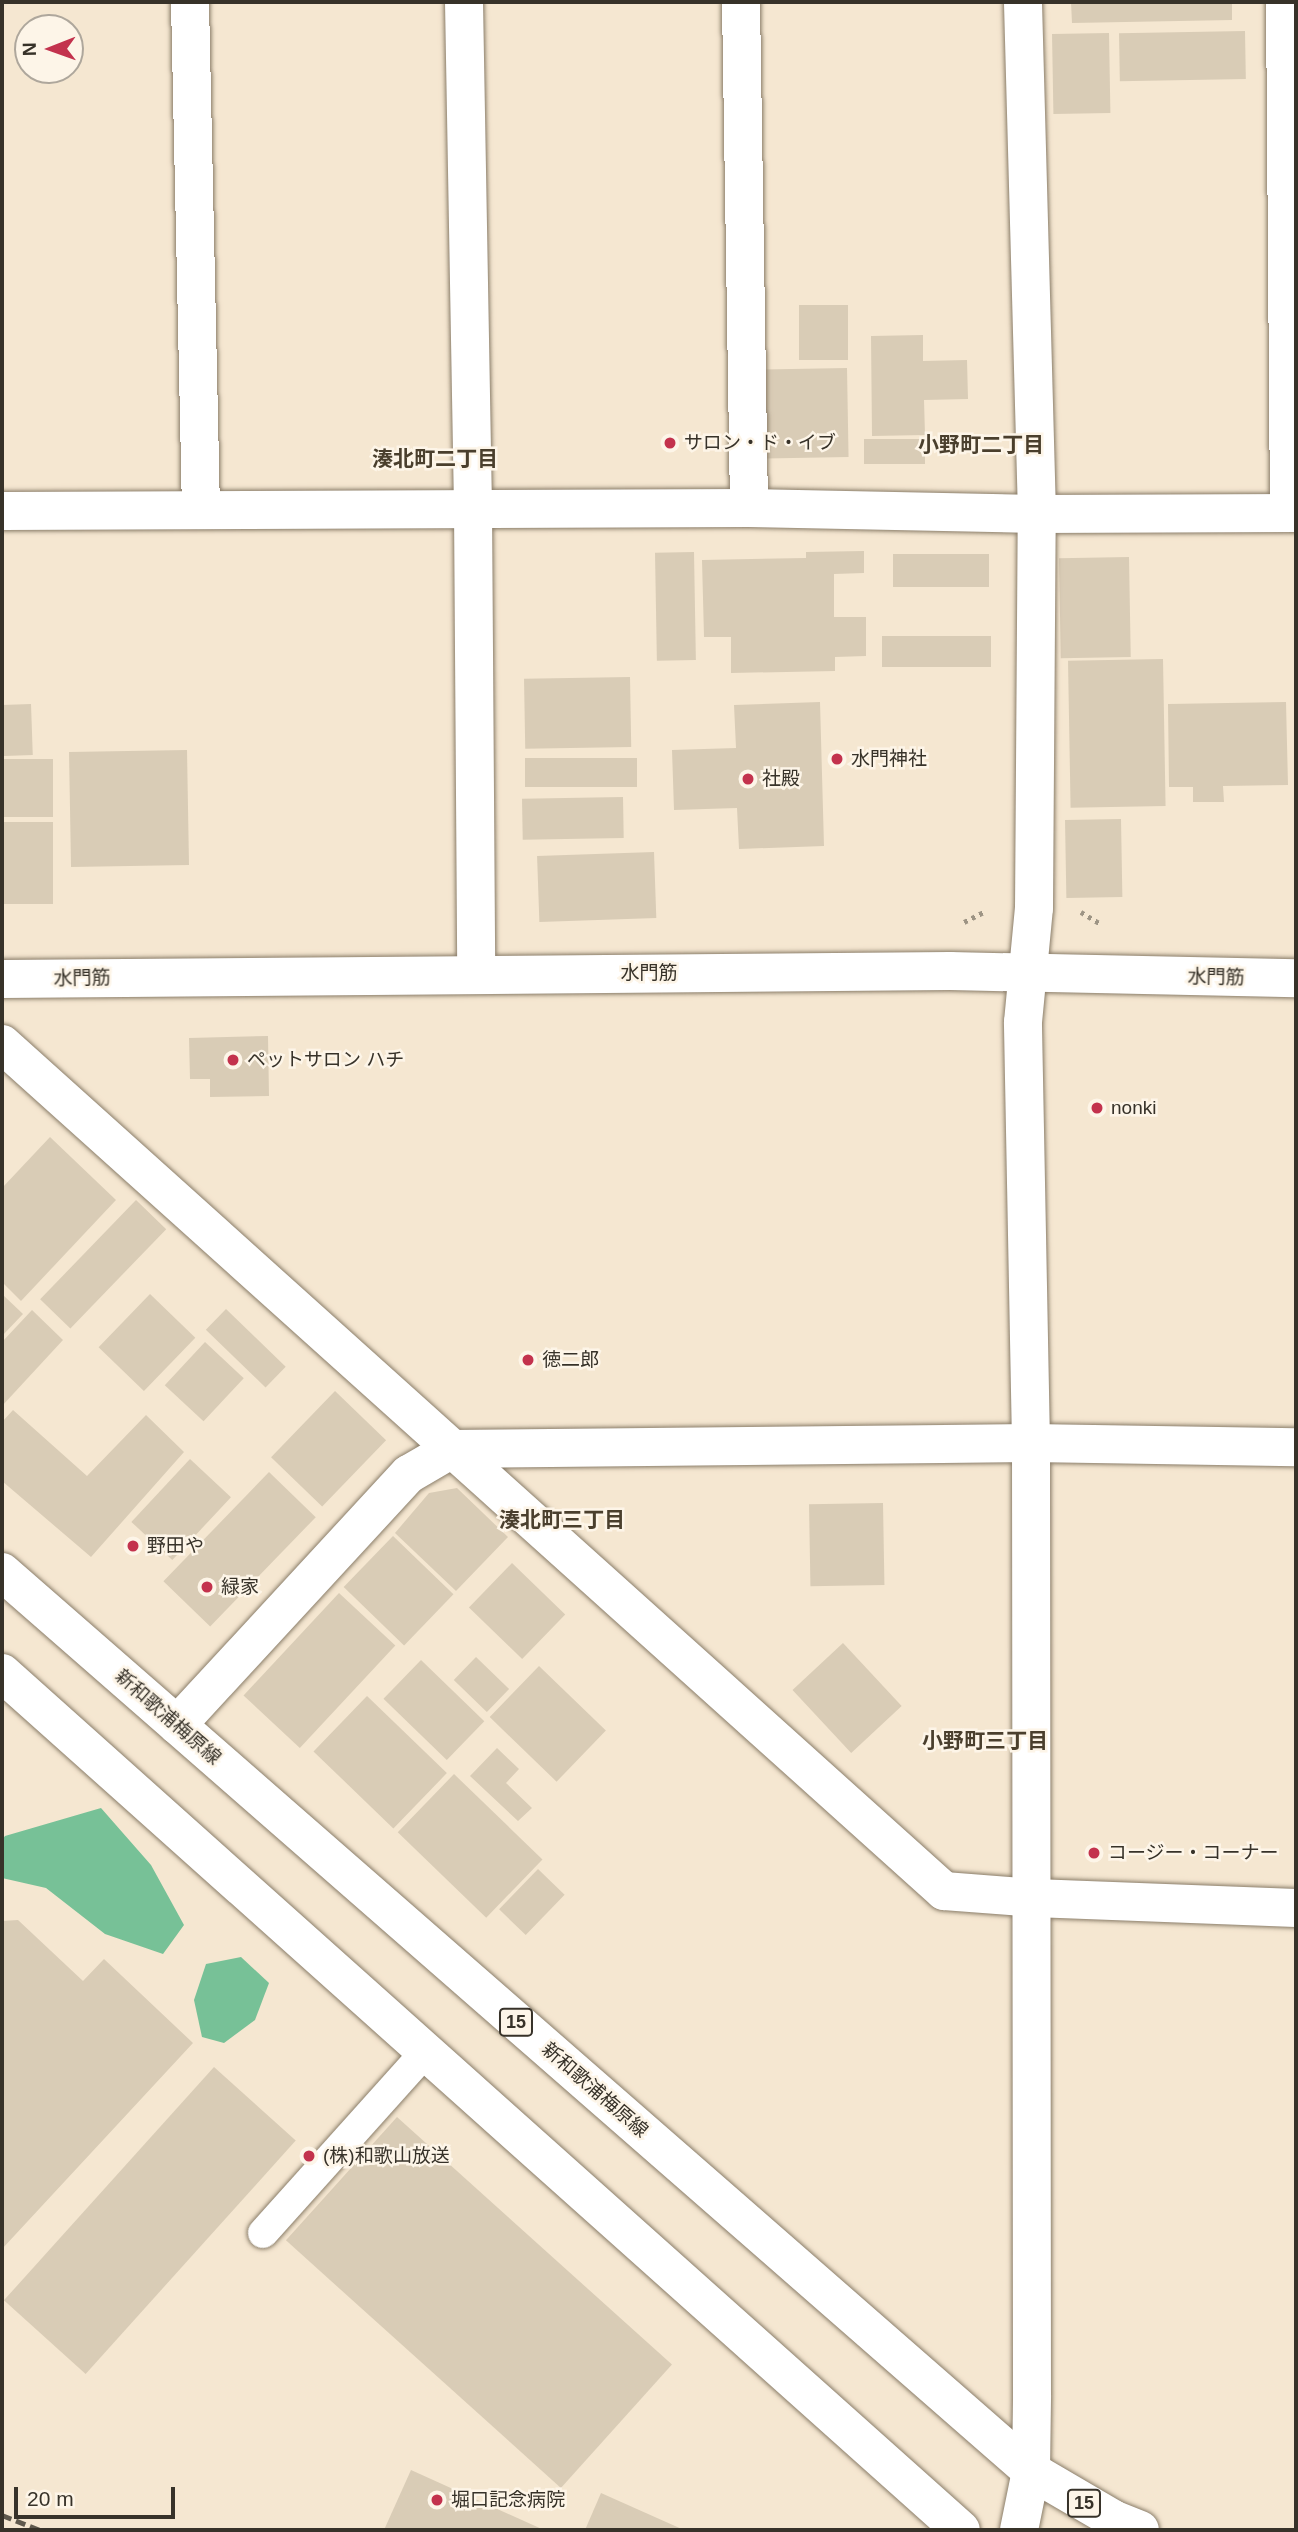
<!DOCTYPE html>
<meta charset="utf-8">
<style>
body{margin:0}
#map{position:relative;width:1298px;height:2532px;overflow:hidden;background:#f5e7d1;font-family:Arial,"Noto Sans JP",sans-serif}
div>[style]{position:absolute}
.forest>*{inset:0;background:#77c197}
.building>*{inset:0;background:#d9ccb6;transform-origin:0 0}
.path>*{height:4.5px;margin-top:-2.25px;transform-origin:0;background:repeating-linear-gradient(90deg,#9d9484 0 3.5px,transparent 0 8.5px)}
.roads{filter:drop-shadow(0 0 2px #8a7d69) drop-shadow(0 0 2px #8a7d69)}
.service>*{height:30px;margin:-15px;padding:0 15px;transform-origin:15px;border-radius:15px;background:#fff}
.minor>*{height:38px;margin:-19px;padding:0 19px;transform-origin:19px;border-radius:19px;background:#fff}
.tertiary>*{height:38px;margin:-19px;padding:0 19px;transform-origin:19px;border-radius:19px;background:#fff}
.primary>*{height:38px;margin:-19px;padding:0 19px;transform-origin:19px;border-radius:19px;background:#fff}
.rail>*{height:5px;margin-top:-2.5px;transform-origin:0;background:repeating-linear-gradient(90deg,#5f594d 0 10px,transparent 0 15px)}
.dots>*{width:19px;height:19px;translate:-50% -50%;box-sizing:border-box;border:4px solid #fdf5e8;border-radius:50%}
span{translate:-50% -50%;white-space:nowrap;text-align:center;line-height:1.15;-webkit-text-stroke:5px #fdf5e8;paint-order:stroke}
.shield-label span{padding:2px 5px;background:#fdf5e8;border:2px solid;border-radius:5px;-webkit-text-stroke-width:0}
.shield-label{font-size:18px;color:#373229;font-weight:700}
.poi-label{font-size:19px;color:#373229}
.left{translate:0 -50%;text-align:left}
.street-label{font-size:19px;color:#373229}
.neighbourhood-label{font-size:21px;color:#4a3f2d;font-weight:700}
.frame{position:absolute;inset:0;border:4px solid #373229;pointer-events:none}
.north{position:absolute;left:14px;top:14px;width:70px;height:70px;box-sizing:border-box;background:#fdf5e8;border:2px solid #aea79c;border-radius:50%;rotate:269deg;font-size:19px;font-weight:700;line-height:28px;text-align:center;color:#373229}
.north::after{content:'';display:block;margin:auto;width:24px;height:32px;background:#c3324d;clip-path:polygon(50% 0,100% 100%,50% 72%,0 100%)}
.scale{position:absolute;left:14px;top:2487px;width:161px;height:32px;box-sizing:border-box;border:4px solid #373229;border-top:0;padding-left:9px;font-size:21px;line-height:24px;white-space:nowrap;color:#373229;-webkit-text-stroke:5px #fdf5e8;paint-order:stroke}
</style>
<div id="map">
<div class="forest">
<div style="clip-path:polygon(101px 1808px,151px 1865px,184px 1925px,163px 1954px,105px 1934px,46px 1888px,2px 1878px,2px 1840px,5px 1836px)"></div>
<div style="clip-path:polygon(241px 1957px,269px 1983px,255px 2020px,224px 2043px,202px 2037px,194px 2000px,206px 1964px)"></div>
</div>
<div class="building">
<div style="clip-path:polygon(1071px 2px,1232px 2px,1232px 20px,1072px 23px)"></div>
<div style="left:1245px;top:31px;width:48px;height:126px;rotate:89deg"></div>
<div style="left:1109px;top:33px;width:80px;height:57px;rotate:89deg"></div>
<div style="left:799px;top:305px;width:49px;height:55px"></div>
<div style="clip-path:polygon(923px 335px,923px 361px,967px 360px,968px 399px,924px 400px,925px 435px,872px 436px,871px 336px)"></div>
<div style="left:847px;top:368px;width:89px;height:83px;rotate:89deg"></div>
<div style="left:925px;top:439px;width:25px;height:61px;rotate:90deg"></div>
<div style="clip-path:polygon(864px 551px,864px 573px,834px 574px,834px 617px,866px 617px,866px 656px,835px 657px,835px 671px,731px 673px,731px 637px,704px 637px,702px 560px,806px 558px,806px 552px)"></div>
<div style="left:694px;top:552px;width:108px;height:39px;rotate:89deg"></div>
<div style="left:989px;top:554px;width:33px;height:96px;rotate:90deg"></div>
<div style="left:1129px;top:557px;width:100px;height:70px;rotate:89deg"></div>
<div style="left:991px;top:636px;width:31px;height:109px;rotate:90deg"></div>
<div style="left:1163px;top:659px;width:147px;height:95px;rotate:89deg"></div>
<div style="left:630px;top:677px;width:70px;height:106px;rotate:89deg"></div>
<div style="clip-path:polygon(820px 702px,824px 846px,739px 849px,737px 808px,674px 810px,672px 750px,736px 748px,734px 705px)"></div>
<div style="clip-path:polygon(1286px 702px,1288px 785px,1223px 786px,1224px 802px,1193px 802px,1193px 787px,1169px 787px,1168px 704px)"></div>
<div style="left:31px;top:704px;width:51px;height:29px;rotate:88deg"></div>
<div style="left:187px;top:750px;width:115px;height:118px;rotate:89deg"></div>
<div style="left:637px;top:758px;width:29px;height:112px;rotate:90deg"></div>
<div style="left:2px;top:759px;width:51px;height:58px"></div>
<div style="left:623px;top:797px;width:41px;height:101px;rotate:89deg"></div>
<div style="left:1121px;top:819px;width:78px;height:56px;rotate:89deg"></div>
<div style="left:2px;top:822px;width:51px;height:82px"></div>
<div style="left:654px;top:852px;width:66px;height:117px;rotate:88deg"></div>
<div style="clip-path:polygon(268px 1036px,269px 1096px,210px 1097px,210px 1079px,190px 1079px,189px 1038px)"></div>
<div style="clip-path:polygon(50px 1137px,116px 1200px,21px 1301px,2px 1282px,2px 1188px)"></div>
<div style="left:136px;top:1200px;width:42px;height:138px;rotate:44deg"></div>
<div style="clip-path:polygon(2px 1294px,23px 1314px,2px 1336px)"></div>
<div style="left:150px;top:1294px;width:63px;height:74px;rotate:44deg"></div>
<div style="left:226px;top:1309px;width:83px;height:29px;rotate:44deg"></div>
<div style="clip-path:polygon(32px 1310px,63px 1340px,2px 1406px,2px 1342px)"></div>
<div style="left:205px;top:1342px;width:53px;height:59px;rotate:43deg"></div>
<div style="left:335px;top:1391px;width:71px;height:92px;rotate:44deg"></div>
<div style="clip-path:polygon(13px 1410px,87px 1476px,146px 1415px,184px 1452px,91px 1557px,2px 1481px,2px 1422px)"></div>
<div style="left:190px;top:1459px;width:56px;height:86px;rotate:43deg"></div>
<div style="left:269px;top:1472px;width:65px;height:152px;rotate:44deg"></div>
<div style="clip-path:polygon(457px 1488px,508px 1537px,456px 1591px,395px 1533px,429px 1493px)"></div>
<div style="left:883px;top:1503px;width:82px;height:74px;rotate:89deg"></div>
<div style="left:393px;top:1536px;width:84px;height:71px;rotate:44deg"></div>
<div style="left:512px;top:1563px;width:74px;height:62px;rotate:44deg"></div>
<div style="left:339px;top:1593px;width:77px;height:140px;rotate:43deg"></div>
<div style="left:843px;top:1643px;width:86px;height:69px;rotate:47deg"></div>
<div style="left:476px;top:1657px;width:46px;height:32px;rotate:44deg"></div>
<div style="left:421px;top:1660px;width:88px;height:54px;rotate:44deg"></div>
<div style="left:539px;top:1666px;width:93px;height:71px;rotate:44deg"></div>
<div style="left:367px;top:1696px;width:111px;height:77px;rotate:44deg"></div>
<div style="clip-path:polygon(497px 1748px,519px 1769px,506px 1783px,532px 1808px,518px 1821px,470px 1776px)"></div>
<div style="left:454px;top:1774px;width:123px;height:81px;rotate:44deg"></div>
<div style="left:538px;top:1869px;width:37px;height:56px;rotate:44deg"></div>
<div style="clip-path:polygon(18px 1920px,83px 1981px,104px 1959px,193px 2043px,2px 2249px,2px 1921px)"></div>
<div style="left:214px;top:2067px;width:110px;height:314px;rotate:42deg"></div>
<div style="left:397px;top:2117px;width:370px;height:166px;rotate:42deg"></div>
<div style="clip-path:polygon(411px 2470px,544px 2530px,384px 2530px)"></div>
<div style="clip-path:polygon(601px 2493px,684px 2530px,585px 2530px)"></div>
</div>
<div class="path">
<div style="left:1081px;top:912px;width:23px;rotate:31deg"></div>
<div style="left:964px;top:922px;width:22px;rotate:-27deg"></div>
</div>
<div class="roads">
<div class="service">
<div style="left:263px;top:2233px;width:246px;rotate:-48.1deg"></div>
</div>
<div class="minor">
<div style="left:190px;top:2px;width:507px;rotate:88.76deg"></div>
<div style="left:464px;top:2px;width:506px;rotate:88.98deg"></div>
<div style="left:473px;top:508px;width:466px;rotate:89.6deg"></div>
<div style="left:741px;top:2px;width:506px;rotate:89.09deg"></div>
<div style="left:1285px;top:2px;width:511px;rotate:89.55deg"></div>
<div style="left:2px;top:511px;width:747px;rotate:-0.23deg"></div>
<div style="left:749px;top:508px;width:288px;rotate:1.2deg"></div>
<div style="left:1037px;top:514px;width:259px;rotate:-0.2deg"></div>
<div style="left:2px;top:1044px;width:1267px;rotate:41.96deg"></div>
<div style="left:944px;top:1891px;width:90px;rotate:4.4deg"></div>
<div style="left:1034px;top:1898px;width:262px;rotate:2.2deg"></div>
<div style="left:177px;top:1725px;width:342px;rotate:-47.3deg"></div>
<div style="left:409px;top:1474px;width:50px;rotate:-30.2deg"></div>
<div style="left:452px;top:1449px;width:579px;rotate:-0.59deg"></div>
<div style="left:1031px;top:1443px;width:265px;rotate:0.9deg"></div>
<div style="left:1019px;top:2530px;width:60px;rotate:-78.5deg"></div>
<div style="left:1031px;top:2471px;width:76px;rotate:-89.2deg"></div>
<div style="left:1032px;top:2395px;width:952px;rotate:-90.06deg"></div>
<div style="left:1031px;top:1443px;width:421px;rotate:-91.1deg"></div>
<div style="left:1023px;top:1022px;width:115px;rotate:-84.5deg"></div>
<div style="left:1034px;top:908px;width:394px;rotate:-89.6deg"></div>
<div style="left:1037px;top:514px;width:512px;rotate:-91.57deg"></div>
</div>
<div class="tertiary">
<div style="left:2px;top:979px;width:948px;rotate:-0.48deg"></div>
<div style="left:950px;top:971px;width:346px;rotate:1.2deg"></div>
</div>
<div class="primary">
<div style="left:2px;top:1572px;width:1366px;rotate:41.14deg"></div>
<div style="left:1031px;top:2471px;width:95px;rotate:30.3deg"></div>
<div style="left:1113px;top:2519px;width:29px;rotate:22deg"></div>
<div style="left:2px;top:1673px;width:1286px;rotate:41.79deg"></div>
</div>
</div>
<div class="rail">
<div style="left:2px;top:2515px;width:41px;rotate:21.5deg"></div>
</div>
<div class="dots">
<div style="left:670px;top:443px;background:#c3324d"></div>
<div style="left:837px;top:759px;background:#c3324d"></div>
<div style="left:748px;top:779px;background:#c3324d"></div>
<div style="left:233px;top:1060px;background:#c3324d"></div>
<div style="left:1097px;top:1108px;background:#c3324d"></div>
<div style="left:528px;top:1360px;background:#c3324d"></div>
<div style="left:133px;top:1546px;background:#c3324d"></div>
<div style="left:207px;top:1587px;background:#c3324d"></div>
<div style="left:1094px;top:1853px;background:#c3324d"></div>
<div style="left:309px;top:2156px;background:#c3324d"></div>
<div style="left:437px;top:2500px;background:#c3324d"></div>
</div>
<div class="shield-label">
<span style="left:516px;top:2022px">15</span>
<span style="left:1084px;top:2503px">15</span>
</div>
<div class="poi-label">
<span class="left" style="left:684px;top:443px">サロン・ド・イブ</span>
<span class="left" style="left:851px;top:759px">水門神社</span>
<span class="left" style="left:762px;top:779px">社殿</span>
<span class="left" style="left:247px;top:1060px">ペットサロン ハチ</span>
<span class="left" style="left:1111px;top:1108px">nonki</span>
<span class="left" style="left:542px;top:1360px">徳二郎</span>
<span class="left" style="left:147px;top:1546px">野田や</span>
<span class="left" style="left:221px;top:1587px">緑家</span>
<span class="left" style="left:1108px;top:1853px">コージー・コーナー</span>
<span class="left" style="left:323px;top:2156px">(株)和歌山放送</span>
<span class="left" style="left:451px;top:2500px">堀口記念病院</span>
</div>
<div class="street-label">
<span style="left:649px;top:973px">水門筋</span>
<span style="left:1216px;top:977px;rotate:1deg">水門筋</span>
<span style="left:82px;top:978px;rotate:-1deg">水門筋</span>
<span style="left:168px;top:1717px;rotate:41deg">新和歌浦梅原線</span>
<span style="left:595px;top:2090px;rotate:41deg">新和歌浦梅原線</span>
</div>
<div class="neighbourhood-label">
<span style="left:981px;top:445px">小野町二丁目</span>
<span style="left:435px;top:459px">湊北町二丁目</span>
<span style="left:562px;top:1520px">湊北町三丁目</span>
<span style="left:985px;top:1741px">小野町三丁目</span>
</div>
<div class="frame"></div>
<div class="north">N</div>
<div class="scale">20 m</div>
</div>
